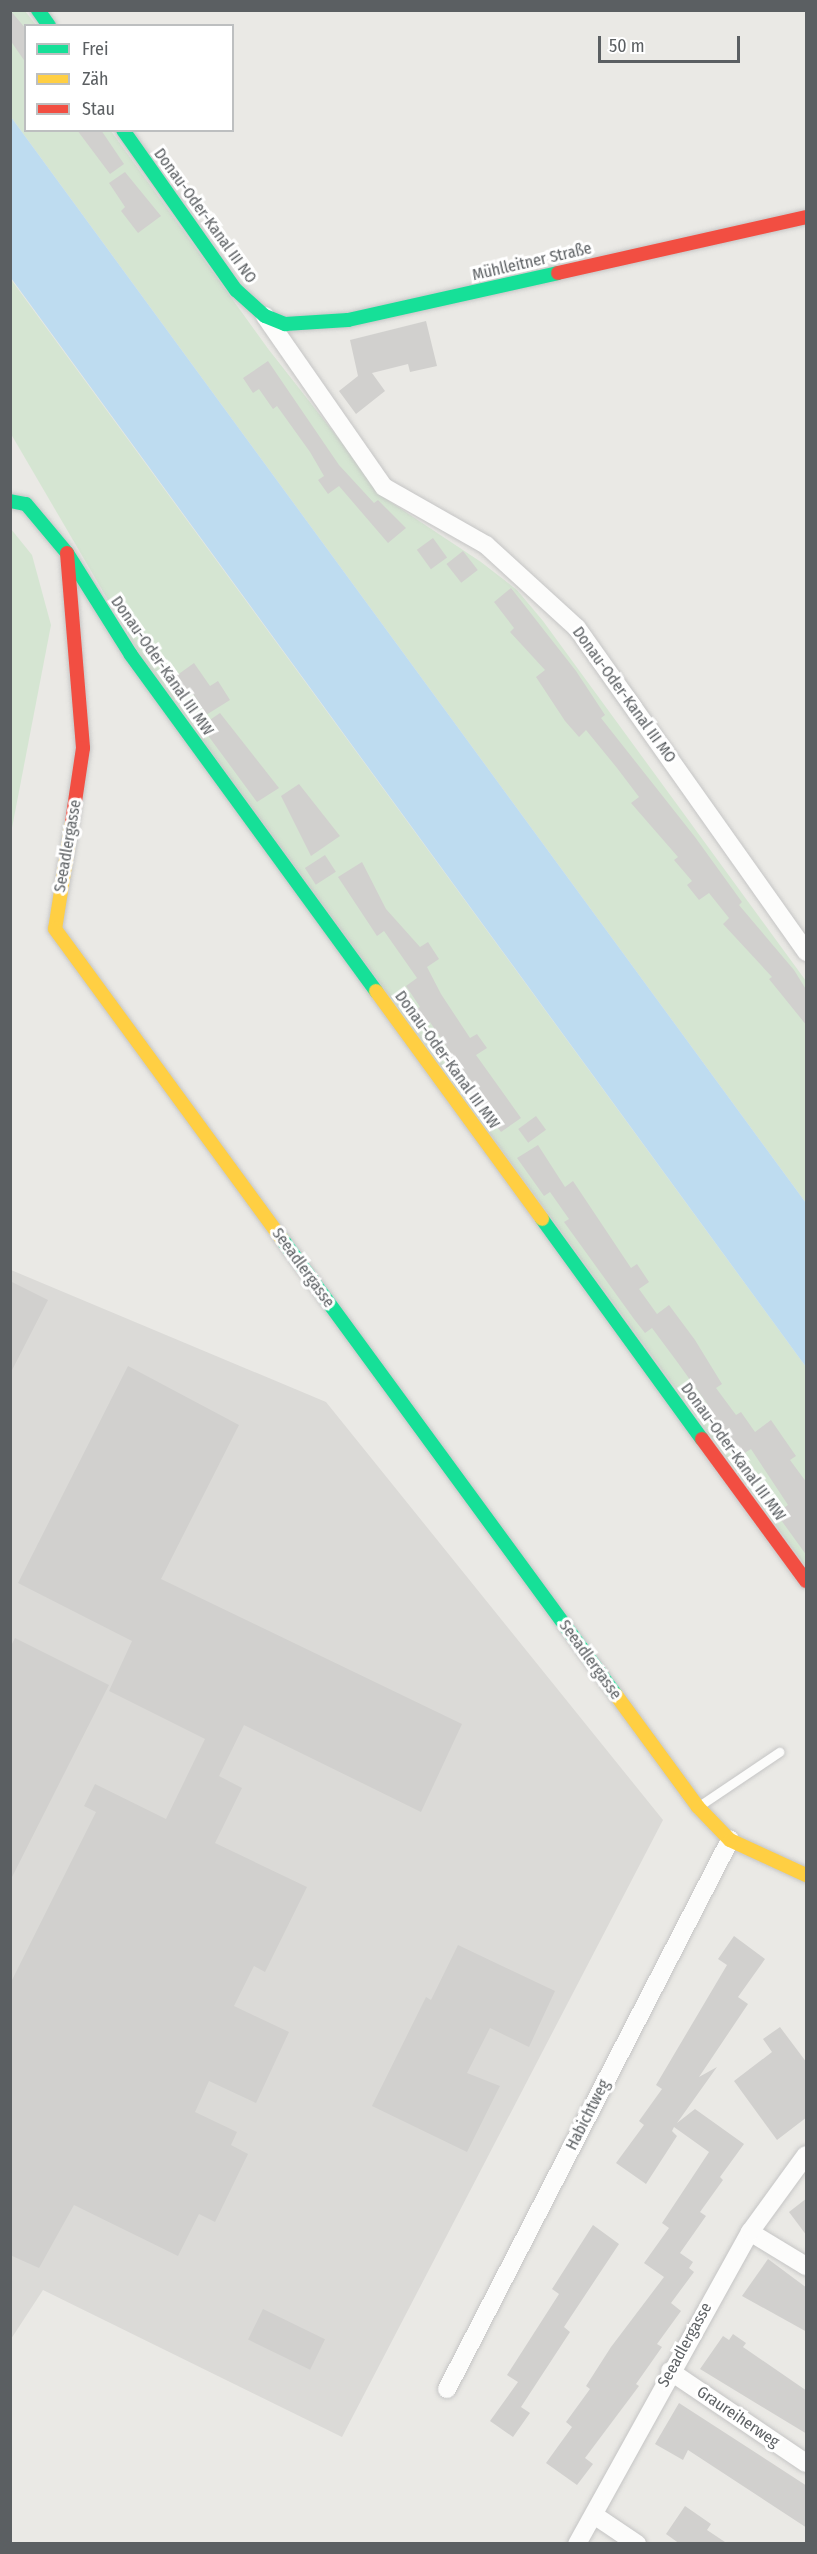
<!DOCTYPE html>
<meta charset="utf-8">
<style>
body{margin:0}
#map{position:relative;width:817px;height:2554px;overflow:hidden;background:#eae9e5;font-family:"Fira Sans Condensed",sans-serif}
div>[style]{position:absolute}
.industrial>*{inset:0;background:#dbdad7}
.green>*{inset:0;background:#d5e5d2}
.water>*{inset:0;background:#bedcf0}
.building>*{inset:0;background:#d1d0ce;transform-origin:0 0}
.roads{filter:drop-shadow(0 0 2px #c5c5c5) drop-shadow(0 0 2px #c5c5c5)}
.lane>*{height:9px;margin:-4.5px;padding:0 4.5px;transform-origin:4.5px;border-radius:4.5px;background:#fcfcfb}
.street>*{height:18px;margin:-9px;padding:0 9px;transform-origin:9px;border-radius:9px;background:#fcfcfb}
.fast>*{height:14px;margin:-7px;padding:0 7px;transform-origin:7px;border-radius:7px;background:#16e098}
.slow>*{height:14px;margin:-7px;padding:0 7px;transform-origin:7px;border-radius:7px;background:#ffcf43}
.jam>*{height:14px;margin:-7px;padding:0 7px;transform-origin:7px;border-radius:7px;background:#f24e42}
span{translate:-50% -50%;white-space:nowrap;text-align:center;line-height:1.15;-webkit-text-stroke:6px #fff;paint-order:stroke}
.street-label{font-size:16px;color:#5b5f62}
.frame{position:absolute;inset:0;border:12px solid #5b5f62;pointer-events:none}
.legend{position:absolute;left:24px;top:24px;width:210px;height:108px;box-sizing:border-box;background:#fff;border:2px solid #bdbfc0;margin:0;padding:8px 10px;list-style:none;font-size:18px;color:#5b5f62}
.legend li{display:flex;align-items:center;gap:12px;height:30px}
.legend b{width:30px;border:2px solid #bdbfc0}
.scale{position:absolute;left:598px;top:36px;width:142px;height:27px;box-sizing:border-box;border:3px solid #5b5f62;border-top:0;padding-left:8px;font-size:18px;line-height:21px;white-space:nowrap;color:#5b5f62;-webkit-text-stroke:4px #fff;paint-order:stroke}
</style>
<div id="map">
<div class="industrial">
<div style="clip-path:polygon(11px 1270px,326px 1402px,663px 1820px,342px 2437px,43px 2290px,11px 2339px)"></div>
</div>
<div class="green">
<div style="clip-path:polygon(10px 11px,25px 11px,36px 25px,26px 26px,26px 130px,111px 131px,269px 350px,386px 499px,481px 562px,517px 590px,543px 621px,806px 981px,806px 1203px,11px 117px)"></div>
<div style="clip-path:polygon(10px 278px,806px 1367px,806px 1567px,139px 653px,11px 434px)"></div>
<div style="clip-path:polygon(11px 529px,32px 555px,51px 625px,11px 833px)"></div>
</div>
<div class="water">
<div style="clip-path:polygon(11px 117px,806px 1203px,806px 1367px,11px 278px)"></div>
</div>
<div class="building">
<div style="clip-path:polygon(10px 10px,26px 29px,26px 63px,10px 40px)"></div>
<div style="clip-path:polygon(77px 130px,101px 130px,124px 164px,110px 174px)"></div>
<div style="clip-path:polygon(125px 172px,161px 216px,138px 233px,121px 211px,125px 207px,109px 183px)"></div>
<div style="clip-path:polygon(426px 321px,437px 366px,410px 372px,408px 364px,372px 373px,385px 391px,356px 414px,339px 391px,358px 376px,350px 340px)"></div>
<div style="clip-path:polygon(268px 361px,339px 465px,374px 503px,378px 500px,406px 528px,388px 543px,339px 486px,328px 494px,318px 480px,324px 476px,310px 452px,277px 406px,273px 409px,259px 389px,253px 393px,243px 378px)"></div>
<div style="left:433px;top:538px;width:24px;height:20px;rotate:54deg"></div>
<div style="left:463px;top:551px;width:24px;height:21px;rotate:52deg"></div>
<div style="clip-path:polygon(511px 588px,576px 671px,605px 715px,601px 718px,695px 837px,742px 902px,739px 905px,794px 970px,807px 991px,807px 1026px,769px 979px,772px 977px,723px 924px,729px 918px,709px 893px,699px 900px,687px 885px,692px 881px,674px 860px,678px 857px,631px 803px,639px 797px,617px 768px,586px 730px,579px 737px,565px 721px,536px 677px,545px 670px,510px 632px,514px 628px,494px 602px)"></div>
<div style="clip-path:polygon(194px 663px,210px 686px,218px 681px,230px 700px,206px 715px,192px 692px,182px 700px,169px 681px)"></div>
<div style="clip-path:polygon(220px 713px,279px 788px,257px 802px,201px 726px)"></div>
<div style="clip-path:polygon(299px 784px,340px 836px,311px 856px,281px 796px)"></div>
<div style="left:325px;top:855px;width:20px;height:24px;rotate:57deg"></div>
<div style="clip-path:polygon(362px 862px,386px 909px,420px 947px,428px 942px,439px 959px,427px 967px,441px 994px,470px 1038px,477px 1034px,487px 1048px,476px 1055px,521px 1118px,501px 1132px,443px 1056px,450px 1052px,430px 1022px,421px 1027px,410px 1013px,420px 1007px,406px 986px,417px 978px,384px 931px,377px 936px,338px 877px)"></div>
<div style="left:536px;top:1116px;width:17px;height:22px;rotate:54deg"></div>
<div style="clip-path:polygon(538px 1145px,565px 1187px,573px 1181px,631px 1268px,637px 1264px,649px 1282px,639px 1289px,657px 1314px,669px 1305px,695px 1340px,722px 1384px,716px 1388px,736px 1415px,741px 1412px,755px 1432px,771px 1420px,796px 1456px,790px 1460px,807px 1483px,807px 1556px,776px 1513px,788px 1505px,751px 1449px,743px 1454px,734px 1441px,730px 1445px,711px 1425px,700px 1411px,708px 1405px,678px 1363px,652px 1328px,645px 1333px,634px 1319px,564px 1222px,569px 1219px,550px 1192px,544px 1196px,517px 1158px)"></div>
<div style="clip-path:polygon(10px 1281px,48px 1300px,10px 1374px)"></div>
<div style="clip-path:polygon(128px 1366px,239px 1425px,161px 1579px,462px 1724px,421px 1812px,244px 1725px,219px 1776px,242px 1788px,215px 1843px,307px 1887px,265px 1972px,254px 1966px,234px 2006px,289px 2032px,256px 2103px,209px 2081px,195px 2112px,237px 2132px,231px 2145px,248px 2154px,215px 2222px,199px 2214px,178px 2256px,74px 2205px,39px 2268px,10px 2255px,10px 1984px,96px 1812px,84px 1806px,95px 1784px,166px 1819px,205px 1739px,109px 1691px,132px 1641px,18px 1583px)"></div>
<div style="clip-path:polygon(15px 1638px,109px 1685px,10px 1881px,10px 1648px)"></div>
<div style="clip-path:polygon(734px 1936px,765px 1959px,738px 1997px,748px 2004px,699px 2077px,717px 2067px,677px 2123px,695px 2109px,744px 2144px,720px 2177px,723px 2180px,700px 2212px,706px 2216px,680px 2253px,693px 2262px,689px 2268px,694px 2272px,671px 2303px,681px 2311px,657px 2344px,662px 2347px,636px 2384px,639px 2386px,585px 2458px,593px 2464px,577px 2485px,546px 2463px,572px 2427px,566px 2422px,590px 2389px,586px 2386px,611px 2347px,664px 2277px,644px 2263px,669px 2228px,662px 2223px,709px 2152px,674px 2127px,672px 2131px,677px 2136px,646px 2184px,616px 2163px,644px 2125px,639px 2121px,662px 2089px,656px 2085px,727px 1965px,718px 1959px)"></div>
<div style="clip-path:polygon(458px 1945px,555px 1991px,529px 2047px,490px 2028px,467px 2073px,500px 2086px,467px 2152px,372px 2106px,426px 1997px,431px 2000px)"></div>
<div style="clip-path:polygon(780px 2027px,807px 2063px,807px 2117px,777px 2140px,734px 2081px,772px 2052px,763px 2039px)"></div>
<div style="clip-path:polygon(807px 2198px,807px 2236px,789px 2212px)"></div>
<div style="clip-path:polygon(593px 2225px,619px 2244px,564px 2327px,570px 2332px,521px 2407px,530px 2413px,513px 2437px,490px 2421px,518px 2382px,507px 2375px,559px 2294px,552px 2289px)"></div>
<div style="clip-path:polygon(768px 2259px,807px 2288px,807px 2332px,742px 2296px)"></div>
<div style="left:263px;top:2309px;width:69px;height:34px;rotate:26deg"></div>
<div style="clip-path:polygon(733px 2334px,746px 2343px,743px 2347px,807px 2391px,807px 2434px,700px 2369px,723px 2336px,729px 2340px)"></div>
<div style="clip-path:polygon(679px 2403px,807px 2486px,807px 2528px,688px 2450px,683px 2460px,655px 2444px)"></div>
<div style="clip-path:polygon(685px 2506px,711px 2524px,707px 2530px,728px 2544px,680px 2544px,666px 2534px)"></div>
</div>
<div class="roads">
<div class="lane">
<div style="left:699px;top:1806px;width:97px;rotate:-34deg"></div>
</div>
<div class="street">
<div style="left:265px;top:316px;width:208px;rotate:55.2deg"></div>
<div style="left:384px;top:487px;width:117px;rotate:29.6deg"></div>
<div style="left:486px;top:545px;width:123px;rotate:42.4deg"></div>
<div style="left:577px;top:628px;width:397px;rotate:54.7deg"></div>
<div style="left:750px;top:2232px;width:66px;rotate:31.3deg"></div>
<div style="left:670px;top:2371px;width:164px;rotate:34.1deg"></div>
<div style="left:447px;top:2389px;width:618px;rotate:-62.73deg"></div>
<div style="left:594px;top:2515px;width:52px;rotate:34deg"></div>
<div style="left:577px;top:2544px;width:357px;rotate:-61deg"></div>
<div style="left:750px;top:2232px;width:95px;rotate:-54deg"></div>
</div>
<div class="fast">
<div style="left:38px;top:10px;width:19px;rotate:55deg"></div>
<div style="left:123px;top:130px;width:196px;rotate:54.8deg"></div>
<div style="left:236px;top:290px;width:39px;rotate:42deg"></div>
<div style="left:265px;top:316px;width:22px;rotate:22deg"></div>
<div style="left:285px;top:324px;width:63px;rotate:-3.6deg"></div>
<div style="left:348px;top:320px;width:215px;rotate:-12.6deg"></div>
<div style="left:10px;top:501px;width:16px;rotate:11deg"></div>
<div style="left:26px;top:504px;width:64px;rotate:50.1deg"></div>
<div style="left:67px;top:553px;width:120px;rotate:57.9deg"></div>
<div style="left:131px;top:655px;width:416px;rotate:53.9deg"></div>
<div style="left:542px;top:1219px;width:272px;rotate:54deg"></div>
<div style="left:282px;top:1239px;width:565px;rotate:53.78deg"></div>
</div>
<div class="slow">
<div style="left:72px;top:822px;width:108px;rotate:99deg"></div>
<div style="left:55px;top:929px;width:384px;rotate:53.8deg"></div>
<div style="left:376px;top:991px;width:282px;rotate:53.9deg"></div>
<div style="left:616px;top:1695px;width:139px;rotate:53.8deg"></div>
<div style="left:698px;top:1807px;width:46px;rotate:45.9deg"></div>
<div style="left:730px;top:1840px;width:84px;rotate:24.7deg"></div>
</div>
<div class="jam">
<div style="left:558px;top:273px;width:254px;rotate:-12.7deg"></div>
<div style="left:67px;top:553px;width:196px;rotate:85.3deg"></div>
<div style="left:83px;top:748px;width:75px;rotate:98.5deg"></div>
<div style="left:702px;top:1439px;width:176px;rotate:53.8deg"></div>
</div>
</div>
<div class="street-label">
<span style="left:205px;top:216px;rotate:54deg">Donau-Oder-Kanal III NO</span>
<span style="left:532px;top:262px;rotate:-13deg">Mühlleitner Straße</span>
<span style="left:162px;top:666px;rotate:55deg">Donau-Oder-Kanal III MW</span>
<span style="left:624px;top:695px;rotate:54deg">Donau-Oder-Kanal III MO</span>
<span style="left:68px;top:846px;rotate:-80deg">Seeadlergasse</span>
<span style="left:447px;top:1060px;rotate:54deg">Donau-Oder-Kanal III MW</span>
<span style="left:303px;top:1268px;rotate:54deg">Seeadlergasse</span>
<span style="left:733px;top:1452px;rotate:54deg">Donau-Oder-Kanal III MW</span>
<span style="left:590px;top:1660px;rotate:54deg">Seeadlergasse</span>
<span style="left:588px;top:2115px;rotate:-63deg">Habichtweg</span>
<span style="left:685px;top:2345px;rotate:-61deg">Seeadlergasse</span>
<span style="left:738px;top:2417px;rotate:34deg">Graureiherweg</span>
</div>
<div class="frame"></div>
<ul class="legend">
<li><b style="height:8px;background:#16e098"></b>Frei</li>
<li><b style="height:8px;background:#ffcf43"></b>Zäh</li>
<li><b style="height:8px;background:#f24e42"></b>Stau</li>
</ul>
<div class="scale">50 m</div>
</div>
